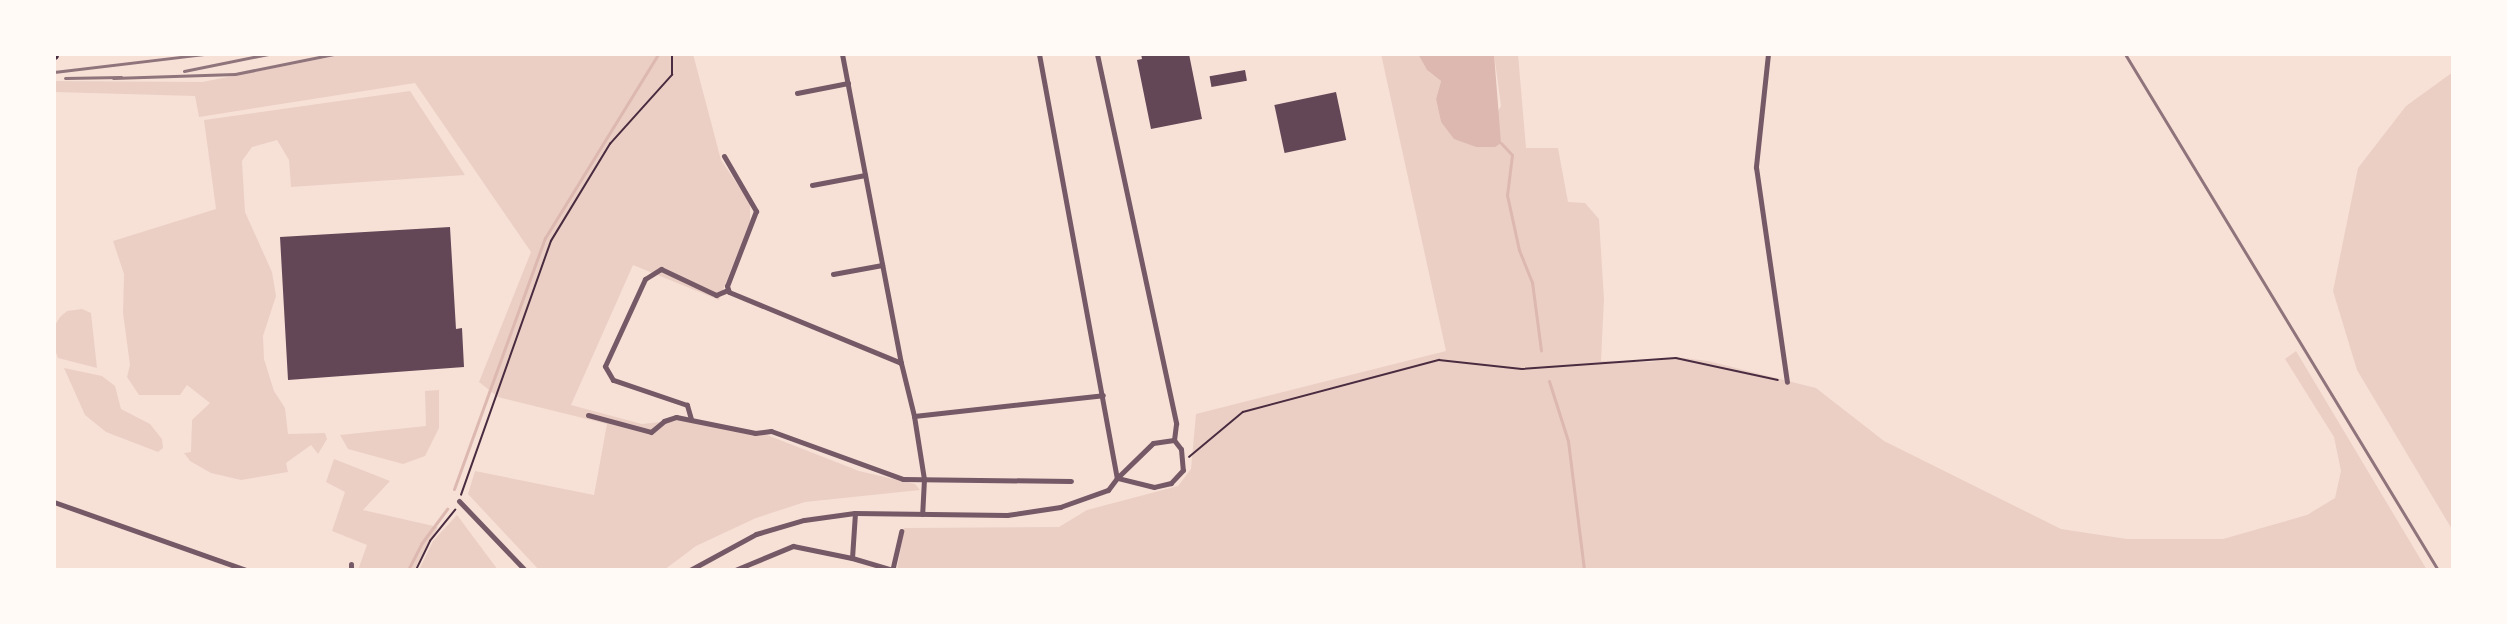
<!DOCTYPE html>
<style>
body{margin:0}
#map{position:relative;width:2507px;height:624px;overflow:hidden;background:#f7e1d7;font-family:Signika,sans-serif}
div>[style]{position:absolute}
.green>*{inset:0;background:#ebcfc5}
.water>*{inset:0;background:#dcb8b0}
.stream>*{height:3px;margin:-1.5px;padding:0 1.5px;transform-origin:1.5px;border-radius:1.5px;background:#dcb8b0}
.building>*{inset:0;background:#644757;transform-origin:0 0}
.path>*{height:1.5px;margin:-0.75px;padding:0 0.75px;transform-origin:0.75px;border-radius:0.75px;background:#4a2c40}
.minor>*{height:5px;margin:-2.5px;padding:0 2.5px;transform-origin:2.5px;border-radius:2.5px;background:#755966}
.primary>*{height:9px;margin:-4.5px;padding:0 4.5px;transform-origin:4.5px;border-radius:4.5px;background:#4a2c40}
.rail>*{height:3px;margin:-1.5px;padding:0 1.5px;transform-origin:1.5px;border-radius:1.5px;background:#8f747c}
span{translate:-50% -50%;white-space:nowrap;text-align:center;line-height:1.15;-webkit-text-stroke:5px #fffaf5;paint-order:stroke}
.frame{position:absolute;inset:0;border:56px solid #fffaf5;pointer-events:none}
</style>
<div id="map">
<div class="green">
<div style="clip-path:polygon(346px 54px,693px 54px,721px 160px,750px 203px,750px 222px,719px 300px,633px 265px,571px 405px,642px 424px,678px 420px,767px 435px,859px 471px,915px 484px,920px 490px,805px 502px,756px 518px,696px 546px,664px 570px,539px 570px,468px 494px,475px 471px,594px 495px,607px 424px,498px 397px,479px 382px,531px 252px,415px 83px,199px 117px,195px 96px,54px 92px,54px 81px,202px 82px)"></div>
<div style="clip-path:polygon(1381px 54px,1418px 54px,1427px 70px,1441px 81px,1436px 99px,1441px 122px,1454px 138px,1476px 147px,1501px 106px,1494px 54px,1518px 54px,1526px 148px,1558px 148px,1568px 202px,1585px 203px,1599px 219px,1604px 299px,1601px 361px,1651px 362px,1676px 357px,1708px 361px,1816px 388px,1884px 441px,2061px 529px,2127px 539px,2223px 539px,2307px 515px,2335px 498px,2341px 471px,2334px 437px,2285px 359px,2296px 351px,2427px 570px,897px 570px,904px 528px,1059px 527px,1087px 510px,1178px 486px,1191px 469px,1196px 414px,1446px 351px)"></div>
<div style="clip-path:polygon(2453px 72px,2453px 531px,2357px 370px,2333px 291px,2358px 168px,2406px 106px)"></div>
<div style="clip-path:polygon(410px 91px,465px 175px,291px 187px,289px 160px,277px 140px,252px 147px,242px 161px,245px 212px,272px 272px,276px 296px,263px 336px,264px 359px,274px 391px,285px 408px,288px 434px,325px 433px,327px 439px,318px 454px,311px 445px,286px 463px,288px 472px,241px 480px,211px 473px,190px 461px,184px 453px,191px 452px,192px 420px,210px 403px,187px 385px,180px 395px,139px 395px,127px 377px,130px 365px,123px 313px,124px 274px,113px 241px,216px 209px,204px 120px)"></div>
<div style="clip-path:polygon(82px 309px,91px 313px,97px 368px,58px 358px,54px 347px,55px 325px,60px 317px,67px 311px)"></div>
<div style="clip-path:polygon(64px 368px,102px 376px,115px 386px,121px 409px,150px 424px,162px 439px,163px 448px,158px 452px,106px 432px,85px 415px)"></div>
<div style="clip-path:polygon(439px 390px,439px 428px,425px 456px,403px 464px,348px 449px,340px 435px,426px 426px,425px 391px)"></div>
<div style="clip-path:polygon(334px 459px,390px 481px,363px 510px,438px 527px,414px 570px,358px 570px,367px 545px,332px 531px,345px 492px,326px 482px)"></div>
<div style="clip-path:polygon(457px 515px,498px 570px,419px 570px,433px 541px)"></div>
</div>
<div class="water">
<div style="clip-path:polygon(1418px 54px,1494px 54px,1501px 143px,1495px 147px,1476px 147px,1454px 139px,1441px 122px,1436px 99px,1441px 81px,1427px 70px)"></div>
</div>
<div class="stream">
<div style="left:1501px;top:143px;width:16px;rotate:47deg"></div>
<div style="left:1512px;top:155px;width:40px;rotate:97.1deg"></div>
<div style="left:1507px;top:195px;width:56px;rotate:77.7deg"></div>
<div style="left:1519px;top:250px;width:35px;rotate:68deg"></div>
<div style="left:1532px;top:282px;width:69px;rotate:82.5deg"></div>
<div style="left:1549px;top:381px;width:63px;rotate:72.4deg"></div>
<div style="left:1568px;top:441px;width:130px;rotate:82.9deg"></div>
<div style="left:454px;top:489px;width:267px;rotate:-70.1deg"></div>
<div style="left:545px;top:238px;width:216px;rotate:-58.4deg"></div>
<div style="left:408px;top:570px;width:29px;rotate:-63deg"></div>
<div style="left:421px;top:544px;width:44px;rotate:-53.4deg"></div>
</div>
<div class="building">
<div style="clip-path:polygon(1141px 54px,1189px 54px,1202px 119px,1151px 129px,1137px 60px,1142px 59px)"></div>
<div style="left:1245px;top:70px;width:11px;height:36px;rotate:80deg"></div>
<div style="left:1336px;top:92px;width:49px;height:63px;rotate:78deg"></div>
<div style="clip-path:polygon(450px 227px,456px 329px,462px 328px,464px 367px,288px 380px,280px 237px)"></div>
</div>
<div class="path">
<div style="left:1189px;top:457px;width:70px;rotate:-39.8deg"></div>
<div style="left:1243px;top:412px;width:203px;rotate:-14.9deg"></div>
<div style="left:1439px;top:360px;width:83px;rotate:6.2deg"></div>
<div style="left:1522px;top:369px;width:154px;rotate:-4.1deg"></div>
<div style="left:1676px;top:358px;width:104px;rotate:12.2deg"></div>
<div style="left:461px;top:495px;width:269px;rotate:-70.5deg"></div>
<div style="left:551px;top:241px;width:114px;rotate:-58.7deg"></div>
<div style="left:610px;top:144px;width:93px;rotate:-48.1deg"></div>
<div style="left:672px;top:75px;width:21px;rotate:-90deg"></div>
<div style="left:416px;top:570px;width:32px;rotate:-64deg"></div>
<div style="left:430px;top:541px;width:40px;rotate:-51deg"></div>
</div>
<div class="minor">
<div style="left:842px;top:54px;width:315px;rotate:79.2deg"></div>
<div style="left:1039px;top:54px;width:431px;rotate:79.6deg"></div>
<div style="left:1097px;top:54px;width:378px;rotate:77.9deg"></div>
<div style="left:1176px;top:424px;width:16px;rotate:97deg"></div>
<div style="left:1768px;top:54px;width:114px;rotate:96.1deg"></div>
<div style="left:1756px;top:167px;width:217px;rotate:81.8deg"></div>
<div style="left:797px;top:93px;width:52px;rotate:-11.1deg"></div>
<div style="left:724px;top:156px;width:64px;rotate:59.8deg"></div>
<div style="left:756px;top:211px;width:80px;rotate:111.1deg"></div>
<div style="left:727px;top:286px;width:6px;rotate:72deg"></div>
<div style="left:729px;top:292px;width:186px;rotate:22.4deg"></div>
<div style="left:901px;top:363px;width:55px;rotate:76.2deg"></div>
<div style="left:914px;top:416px;width:190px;rotate:-6.3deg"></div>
<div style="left:812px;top:185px;width:54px;rotate:-10.7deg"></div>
<div style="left:833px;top:274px;width:50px;rotate:-10.4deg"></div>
<div style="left:588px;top:415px;width:65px;rotate:15.1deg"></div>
<div style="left:651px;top:432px;width:17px;rotate:-40deg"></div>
<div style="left:664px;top:421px;width:13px;rotate:-18deg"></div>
<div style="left:676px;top:417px;width:81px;rotate:11.4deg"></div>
<div style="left:755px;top:433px;width:16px;rotate:-7deg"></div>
<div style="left:771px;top:431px;width:140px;rotate:20deg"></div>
<div style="left:903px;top:479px;width:168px;rotate:0.7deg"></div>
<div style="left:914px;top:416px;width:64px;rotate:81deg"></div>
<div style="left:924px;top:479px;width:35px;rotate:93deg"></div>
<div style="left:691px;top:419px;width:15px;rotate:-106deg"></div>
<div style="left:687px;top:405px;width:78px;rotate:-161.3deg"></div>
<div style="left:613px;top:380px;width:16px;rotate:-120deg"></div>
<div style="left:605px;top:366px;width:96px;rotate:-65.3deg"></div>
<div style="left:645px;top:279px;width:19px;rotate:-32deg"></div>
<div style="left:661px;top:269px;width:61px;rotate:25.3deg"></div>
<div style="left:716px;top:295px;width:13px;rotate:-23deg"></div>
<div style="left:459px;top:501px;width:95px;rotate:46.3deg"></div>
<div style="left:54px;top:502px;width:204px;rotate:19.5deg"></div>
<div style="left:852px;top:558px;width:43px;rotate:16.3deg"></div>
<div style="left:893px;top:567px;width:37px;rotate:-77deg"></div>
<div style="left:351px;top:570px;width:6px;rotate:-90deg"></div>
<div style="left:690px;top:570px;width:75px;rotate:-28.6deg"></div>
<div style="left:756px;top:534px;width:50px;rotate:-16.3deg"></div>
<div style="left:804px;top:520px;width:51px;rotate:-7.8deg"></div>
<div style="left:855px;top:513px;width:152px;rotate:0.8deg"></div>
<div style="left:1007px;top:515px;width:54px;rotate:-8.6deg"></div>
<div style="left:1060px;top:507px;width:51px;rotate:-19.5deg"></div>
<div style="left:1108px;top:490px;width:15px;rotate:-53deg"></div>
<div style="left:1117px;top:478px;width:50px;rotate:-44.2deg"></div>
<div style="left:1153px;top:443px;width:21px;rotate:-8deg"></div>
<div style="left:1174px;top:440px;width:11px;rotate:52deg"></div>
<div style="left:1181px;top:449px;width:21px;rotate:85deg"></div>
<div style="left:1183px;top:470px;width:18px;rotate:133deg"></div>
<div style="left:1171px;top:483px;width:17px;rotate:167deg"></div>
<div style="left:1154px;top:487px;width:38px;rotate:-166deg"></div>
<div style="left:735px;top:570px;width:63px;rotate:-22.5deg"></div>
<div style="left:793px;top:546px;width:60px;rotate:11.5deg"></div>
<div style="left:852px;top:558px;width:45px;rotate:-86.2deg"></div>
</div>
<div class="primary">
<div style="left:54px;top:55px;width:1px;rotate:-90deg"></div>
</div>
<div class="rail">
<div style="left:2125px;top:54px;width:604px;rotate:58.76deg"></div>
<div style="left:184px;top:71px;width:86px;rotate:-11.4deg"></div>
<div style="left:54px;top:72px;width:153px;rotate:-6.8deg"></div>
<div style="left:65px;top:78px;width:56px;rotate:-1deg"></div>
<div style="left:113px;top:78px;width:122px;rotate:-1.9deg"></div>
<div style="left:235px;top:74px;width:101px;rotate:-11.4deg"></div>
</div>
<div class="frame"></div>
</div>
